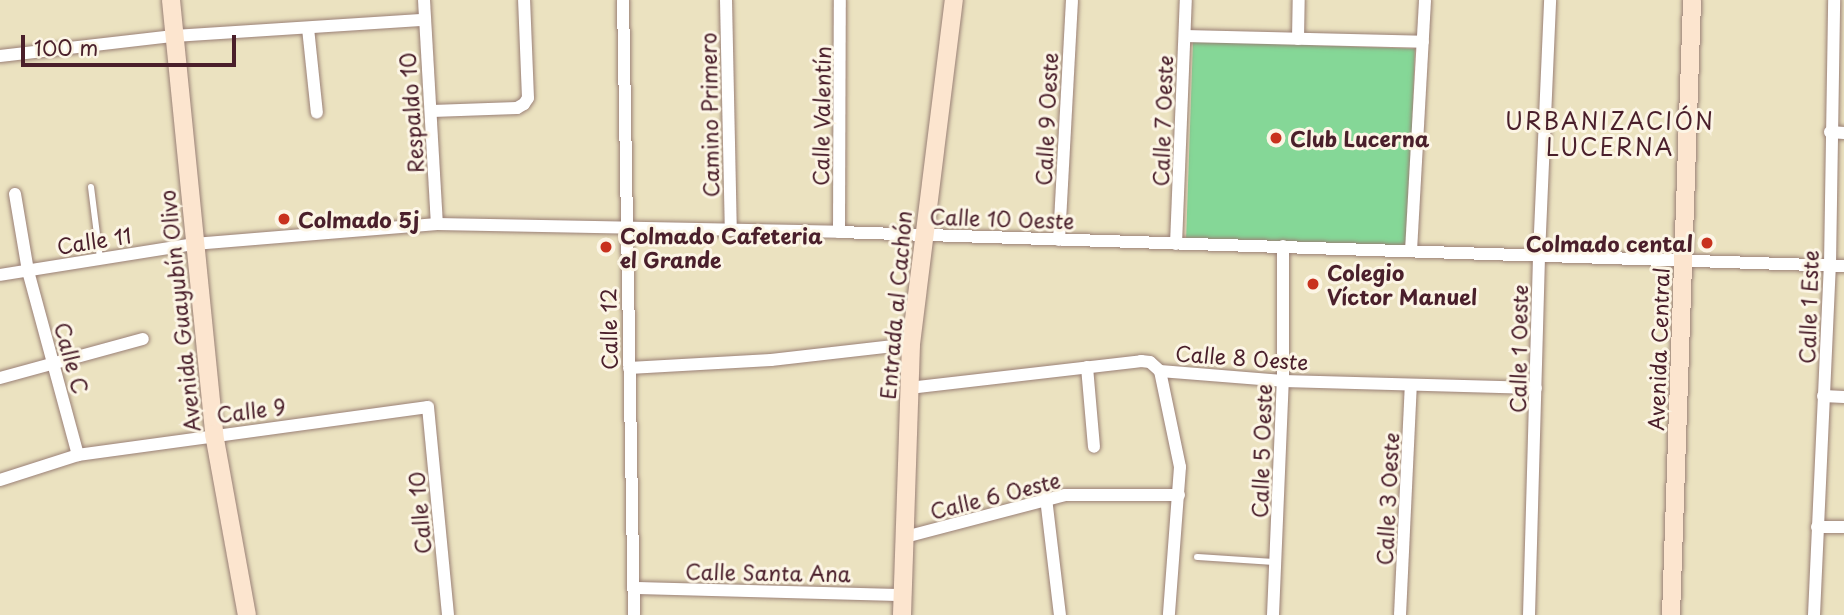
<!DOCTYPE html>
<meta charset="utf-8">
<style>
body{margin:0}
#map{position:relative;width:1844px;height:615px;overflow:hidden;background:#ebe2c0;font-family:"Playpen Sans",sans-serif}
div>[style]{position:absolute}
.green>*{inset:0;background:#85d797;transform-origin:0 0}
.roads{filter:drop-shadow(0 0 2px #9a8076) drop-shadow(0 0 2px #9a8076)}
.lane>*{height:6px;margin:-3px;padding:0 3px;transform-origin:3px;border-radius:3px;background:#fff}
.street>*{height:12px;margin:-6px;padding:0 6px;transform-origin:6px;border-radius:6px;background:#fff}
.secondary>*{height:18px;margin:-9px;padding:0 9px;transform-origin:9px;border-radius:9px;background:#fce5cf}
.dots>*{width:19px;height:19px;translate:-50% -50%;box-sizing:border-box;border:4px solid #fcf5e5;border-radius:50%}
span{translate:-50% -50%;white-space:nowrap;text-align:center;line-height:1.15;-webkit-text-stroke:6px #fcf5e5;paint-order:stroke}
.street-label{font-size:21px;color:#4a1f2b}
.poi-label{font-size:21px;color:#4a1f2b;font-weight:700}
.left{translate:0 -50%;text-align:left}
.right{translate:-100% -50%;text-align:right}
.neighbourhood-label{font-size:23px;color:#4a1f2b;letter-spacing:2px}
.scale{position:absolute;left:21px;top:35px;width:215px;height:32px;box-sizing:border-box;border:4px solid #4a1f2b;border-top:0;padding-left:9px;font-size:21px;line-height:24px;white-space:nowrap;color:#4a1f2b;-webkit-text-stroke:5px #fcf5e5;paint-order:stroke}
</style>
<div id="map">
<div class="green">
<div style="left:1193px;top:41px;width:222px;height:197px;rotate:2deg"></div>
</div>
<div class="roads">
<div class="lane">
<div style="left:91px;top:187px;width:72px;rotate:82.8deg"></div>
<div style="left:1197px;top:557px;width:78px;rotate:3.7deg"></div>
</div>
<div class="street">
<div style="left:424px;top:0;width:224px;rotate:86.7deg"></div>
<div style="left:623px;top:0;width:615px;rotate:88.98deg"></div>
<div style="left:726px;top:0;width:230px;rotate:88.8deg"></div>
<div style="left:308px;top:28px;width:85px;rotate:84deg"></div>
<div style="left:1185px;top:36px;width:238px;rotate:1.4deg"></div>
<div style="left:1298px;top:39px;width:39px;rotate:-89deg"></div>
<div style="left:0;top:56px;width:175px;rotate:-6.6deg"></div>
<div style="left:174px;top:36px;width:251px;rotate:-3.7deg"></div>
<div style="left:432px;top:111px;width:85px;rotate:-2deg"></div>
<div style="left:517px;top:108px;width:8px;rotate:-30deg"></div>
<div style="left:524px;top:104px;width:7px;rotate:-56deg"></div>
<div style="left:528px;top:98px;width:98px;rotate:-92.3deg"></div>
<div style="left:1830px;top:132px;width:14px;rotate:4deg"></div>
<div style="left:15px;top:194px;width:78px;rotate:80.4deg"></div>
<div style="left:28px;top:271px;width:191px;rotate:74.8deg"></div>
<div style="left:839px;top:232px;width:232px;rotate:-89.8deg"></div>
<div style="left:1059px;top:240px;width:240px;rotate:-86.9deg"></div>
<div style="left:1176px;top:244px;width:244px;rotate:-87.7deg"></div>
<div style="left:1411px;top:251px;width:251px;rotate:-86.8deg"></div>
<div style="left:0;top:275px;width:196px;rotate:-9.1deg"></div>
<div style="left:194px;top:244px;width:244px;rotate:-4.7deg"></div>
<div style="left:437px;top:224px;width:402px;rotate:1.1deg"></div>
<div style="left:839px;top:232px;width:1006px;rotate:1.94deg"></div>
<div style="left:1087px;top:367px;width:80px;rotate:85deg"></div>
<div style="left:629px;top:368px;width:142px;rotate:-3.2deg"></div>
<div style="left:771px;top:360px;width:141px;rotate:-6.5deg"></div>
<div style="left:1160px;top:371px;width:98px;rotate:78.2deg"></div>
<div style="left:1180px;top:467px;width:148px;rotate:94.3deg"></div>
<div style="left:0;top:378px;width:148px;rotate:-15.3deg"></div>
<div style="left:909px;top:388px;width:234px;rotate:-6.6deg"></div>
<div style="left:1141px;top:361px;width:9px;rotate:6deg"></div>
<div style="left:1150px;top:362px;width:13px;rotate:42deg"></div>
<div style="left:1160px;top:371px;width:123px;rotate:4.6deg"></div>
<div style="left:1283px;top:381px;width:253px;rotate:1.6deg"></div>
<div style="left:1823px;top:396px;width:21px;rotate:3deg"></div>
<div style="left:0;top:480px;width:82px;rotate:-17.8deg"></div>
<div style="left:78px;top:455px;width:353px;rotate:-7.8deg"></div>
<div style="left:428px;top:407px;width:209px;rotate:84.5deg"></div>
<div style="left:1046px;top:498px;width:118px;rotate:83.2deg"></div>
<div style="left:1817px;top:527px;width:27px"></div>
<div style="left:905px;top:537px;width:165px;rotate:-14.7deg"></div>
<div style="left:1065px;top:495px;width:114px"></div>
<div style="left:634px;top:588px;width:267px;rotate:1.5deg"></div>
<div style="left:1273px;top:615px;width:234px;rotate:-87.6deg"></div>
<div style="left:1283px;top:381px;width:135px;rotate:-90deg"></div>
<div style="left:1400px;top:615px;width:230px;rotate:-87.3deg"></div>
<div style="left:1529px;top:615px;width:360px;rotate:-88.4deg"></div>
<div style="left:1539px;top:255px;width:255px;rotate:-87.5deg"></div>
<div style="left:1814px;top:615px;width:350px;rotate:-87.4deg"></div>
<div style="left:1830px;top:265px;width:265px;rotate:-89.1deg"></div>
</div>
<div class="secondary">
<div style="left:171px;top:0;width:436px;rotate:84.3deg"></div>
<div style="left:214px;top:434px;width:184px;rotate:79.7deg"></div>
<div style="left:902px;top:615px;width:271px;rotate:-88.1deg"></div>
<div style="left:911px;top:344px;width:347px;rotate:-82.9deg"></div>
<div style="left:1671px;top:615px;width:615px;rotate:-88.04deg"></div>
</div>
</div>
<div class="dots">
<div style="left:1276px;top:138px;background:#c8321e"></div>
<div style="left:284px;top:219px;background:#c8321e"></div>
<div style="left:1707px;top:243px;background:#c8321e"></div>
<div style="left:606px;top:247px;background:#c8321e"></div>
<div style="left:1313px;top:284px;background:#c8321e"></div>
</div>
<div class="street-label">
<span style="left:411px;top:113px;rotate:-94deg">Respaldo 10</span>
<span style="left:709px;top:115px;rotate:-91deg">Camino Primero</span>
<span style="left:821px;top:116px;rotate:-89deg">Calle Valentín</span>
<span style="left:1046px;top:119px;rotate:-87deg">Calle 9 Oeste</span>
<span style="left:1162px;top:121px;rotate:-88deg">Calle 7 Oeste</span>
<span style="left:1002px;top:218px;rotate:2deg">Calle 10 Oeste</span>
<span style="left:94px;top:240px;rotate:-9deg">Calle 11</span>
<span style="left:895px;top:305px;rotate:-85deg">Entrada al Cachón</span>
<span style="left:1808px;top:307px;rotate:-88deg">Calle 1 Este</span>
<span style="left:179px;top:311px;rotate:-96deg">Avenida Guayubín Olivo</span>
<span style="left:608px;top:329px;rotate:-91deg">Calle 12</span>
<span style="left:1518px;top:349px;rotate:-89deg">Calle 1 Oeste</span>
<span style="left:1658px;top:349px;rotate:-88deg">Avenida Central</span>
<span style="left:1242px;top:357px;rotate:4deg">Calle 8 Oeste</span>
<span style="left:72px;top:358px;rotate:75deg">Calle C</span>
<span style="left:251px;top:410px;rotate:-7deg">Calle 9</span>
<span style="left:1261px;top:451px;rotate:-88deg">Calle 5 Oeste</span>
<span style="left:995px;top:495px;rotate:-14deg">Calle 6 Oeste</span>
<span style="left:1387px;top:499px;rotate:-87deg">Calle 3 Oeste</span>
<span style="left:419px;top:513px;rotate:-95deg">Calle 10</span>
<span style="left:768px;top:572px;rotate:1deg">Calle Santa Ana</span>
</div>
<div class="poi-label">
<span class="left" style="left:1290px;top:138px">Club Lucerna</span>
<span class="left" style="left:298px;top:219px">Colmado 5j</span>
<span class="left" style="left:620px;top:247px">Colmado Cafeteria<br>el Grande</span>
<span class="right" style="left:1693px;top:243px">Colmado cental</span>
<span class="left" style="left:1327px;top:284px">Colegio<br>Víctor Manuel</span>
</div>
<div class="neighbourhood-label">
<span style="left:1610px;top:134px">URBANIZACIÓN<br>LUCERNA</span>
</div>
<div class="scale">100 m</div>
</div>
